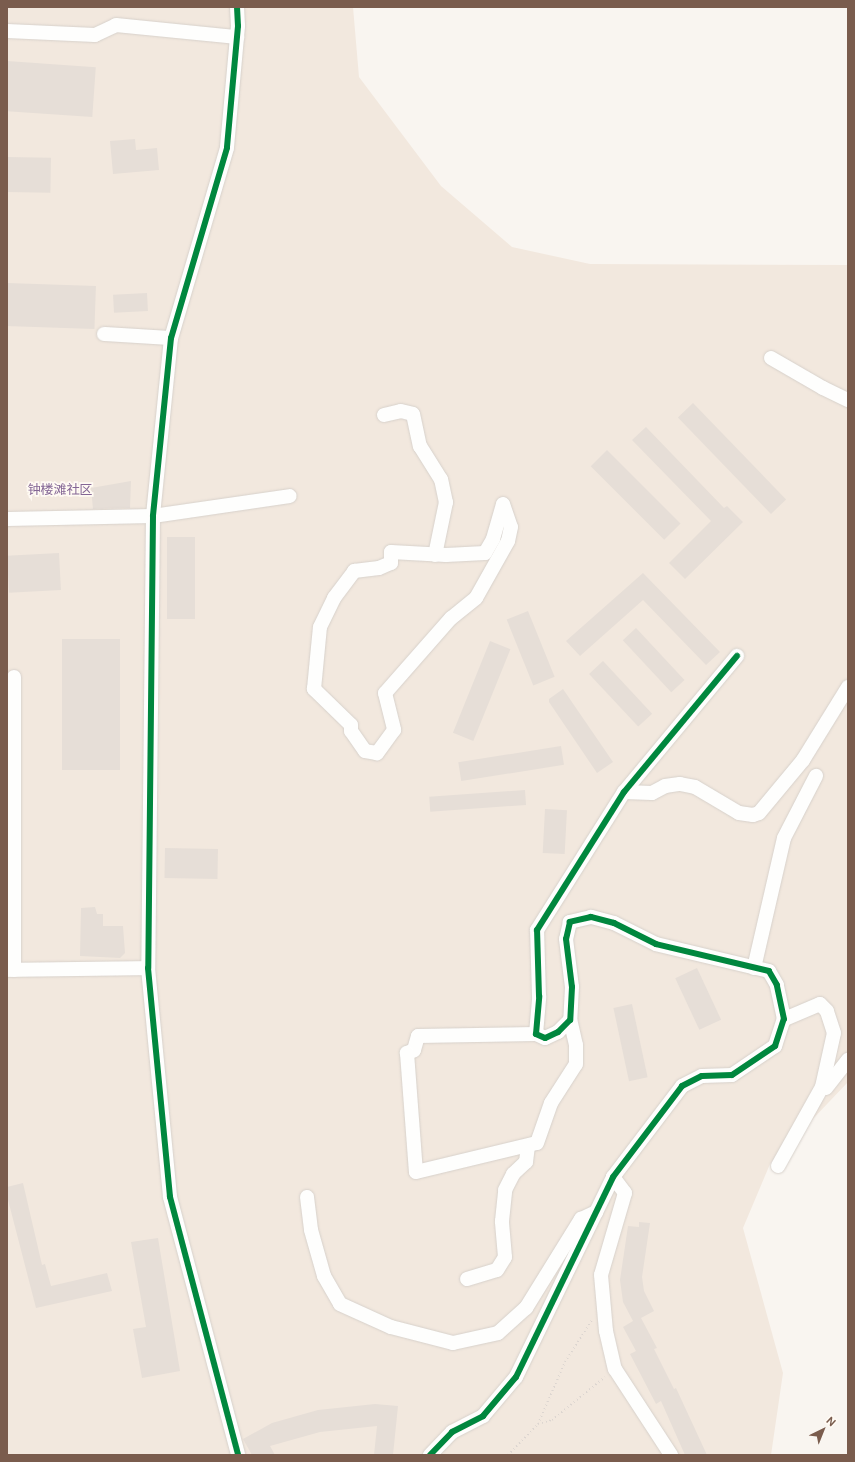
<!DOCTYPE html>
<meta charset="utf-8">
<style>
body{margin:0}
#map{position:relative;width:855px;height:1462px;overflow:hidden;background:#f9f5f0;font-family:"DM Sans","Noto Sans SC",sans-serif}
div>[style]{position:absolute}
.residential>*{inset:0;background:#f2e8de}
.building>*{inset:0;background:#e6ded7;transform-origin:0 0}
.path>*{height:2px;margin-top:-1px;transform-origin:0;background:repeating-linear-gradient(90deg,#dcd5d0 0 1px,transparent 0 4px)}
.roads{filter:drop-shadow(0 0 1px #d7d1cb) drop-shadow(0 0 1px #d7d1cb)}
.minor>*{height:14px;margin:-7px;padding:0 7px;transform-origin:7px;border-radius:7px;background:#fefefd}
.cycleway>*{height:6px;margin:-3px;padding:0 3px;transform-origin:3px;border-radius:3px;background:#00873e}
span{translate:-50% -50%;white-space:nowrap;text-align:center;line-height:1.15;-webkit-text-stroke:3.5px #fffaf3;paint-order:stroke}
.quarter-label{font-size:13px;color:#846695}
.frame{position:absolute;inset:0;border:8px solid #7a5c4d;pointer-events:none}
.north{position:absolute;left:803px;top:1410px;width:40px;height:40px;-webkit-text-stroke:3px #fffaf3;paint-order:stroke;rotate:43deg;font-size:11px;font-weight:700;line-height:16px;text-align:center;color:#7a5c4d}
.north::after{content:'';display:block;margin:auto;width:14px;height:18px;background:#7a5c4d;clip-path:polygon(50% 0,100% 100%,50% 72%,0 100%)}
</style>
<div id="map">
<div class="residential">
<div style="clip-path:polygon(7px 7px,353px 7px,359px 77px,441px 186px,512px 247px,590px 264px,848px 265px,848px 1082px,770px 1164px,743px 1228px,783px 1373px,771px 1455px,7px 1455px)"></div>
</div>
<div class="building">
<div style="left:7px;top:61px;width:89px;height:50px;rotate:4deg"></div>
<div style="clip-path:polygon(135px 139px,136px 150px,157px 148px,159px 170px,113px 174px,110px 141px)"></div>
<div style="left:7px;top:157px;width:44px;height:35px;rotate:1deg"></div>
<div style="left:7px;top:283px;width:89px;height:43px;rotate:2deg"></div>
<div style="left:147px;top:293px;width:18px;height:34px;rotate:87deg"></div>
<div style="left:693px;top:403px;width:134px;height:21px;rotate:46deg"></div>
<div style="clip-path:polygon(646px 427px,724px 508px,727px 506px,743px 522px,685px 579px,669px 563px,711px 521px,632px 440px)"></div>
<div style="left:607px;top:450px;width:104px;height:23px;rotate:45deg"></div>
<div style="clip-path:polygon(131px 481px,130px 508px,93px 509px,91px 488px)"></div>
<div style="left:167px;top:537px;width:28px;height:82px"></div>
<div style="left:59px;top:553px;width:37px;height:52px;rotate:87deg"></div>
<div style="clip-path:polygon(643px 573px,720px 652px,706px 665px,643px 600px,580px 656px,566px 641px)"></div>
<div style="left:528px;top:611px;width:71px;height:23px;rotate:68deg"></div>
<div style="left:636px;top:628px;width:71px;height:18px;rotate:47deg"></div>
<div style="left:62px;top:639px;width:58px;height:131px"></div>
<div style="left:490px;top:641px;width:22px;height:99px;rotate:22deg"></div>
<div style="left:603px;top:661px;width:72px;height:19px;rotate:47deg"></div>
<div style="clip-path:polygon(563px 689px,613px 762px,597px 773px,549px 702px,549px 699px)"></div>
<div style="left:561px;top:746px;width:19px;height:104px;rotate:81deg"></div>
<div style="left:525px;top:790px;width:15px;height:96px;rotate:86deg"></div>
<div style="left:545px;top:809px;width:22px;height:44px;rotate:3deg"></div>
<div style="left:165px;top:848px;width:53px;height:30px;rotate:1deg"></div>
<div style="clip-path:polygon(95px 907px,97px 914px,103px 914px,103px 926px,123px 926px,125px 953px,120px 958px,80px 956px,81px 908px)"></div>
<div style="left:697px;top:968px;width:57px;height:24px;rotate:65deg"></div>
<div style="left:632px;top:1004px;width:75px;height:19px;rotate:78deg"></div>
<div style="clip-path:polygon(23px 1183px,42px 1265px,45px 1264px,51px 1286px,107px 1273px,112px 1291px,36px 1308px,7px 1196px,7px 1187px)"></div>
<div style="clip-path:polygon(639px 1222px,650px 1223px,642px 1277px,644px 1291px,654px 1311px,641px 1318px,657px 1348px,654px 1349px,674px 1389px,676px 1388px,707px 1455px,685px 1455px,661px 1401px,656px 1404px,630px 1354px,636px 1351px,623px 1327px,633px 1321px,623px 1302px,620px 1280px,628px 1226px,639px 1227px)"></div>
<div style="clip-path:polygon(158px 1238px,180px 1371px,142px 1378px,133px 1329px,146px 1327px,131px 1242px)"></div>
<div style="clip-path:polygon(375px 1404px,398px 1406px,393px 1455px,374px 1455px,377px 1426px,320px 1432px,270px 1446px,275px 1455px,252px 1455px,243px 1439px,272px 1423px,318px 1410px)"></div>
</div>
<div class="path">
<div style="left:538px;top:1424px;width:15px;rotate:-16deg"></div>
<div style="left:552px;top:1420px;width:68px;rotate:-39.1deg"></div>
<div style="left:508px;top:1455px;width:43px;rotate:-45.9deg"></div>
<div style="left:538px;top:1424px;width:68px;rotate:-66.5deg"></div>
<div style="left:565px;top:1362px;width:50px;rotate:-57.3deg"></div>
</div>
<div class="roads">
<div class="minor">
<div style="left:237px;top:7px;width:19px;rotate:87deg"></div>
<div style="left:238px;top:26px;width:122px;rotate:95.2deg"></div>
<div style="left:227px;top:148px;width:198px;rotate:106.4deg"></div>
<div style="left:171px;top:338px;width:179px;rotate:95.8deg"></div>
<div style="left:153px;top:516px;width:452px;rotate:90.6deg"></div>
<div style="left:148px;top:968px;width:230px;rotate:84.5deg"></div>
<div style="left:170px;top:1197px;width:267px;rotate:75.2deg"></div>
<div style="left:7px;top:31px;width:88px;rotate:2.6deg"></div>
<div style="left:95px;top:35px;width:23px;rotate:-25deg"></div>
<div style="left:116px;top:25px;width:122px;rotate:5.7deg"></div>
<div style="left:104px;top:334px;width:67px;rotate:3.4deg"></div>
<div style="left:771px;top:358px;width:60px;rotate:30deg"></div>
<div style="left:823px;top:388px;width:28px;rotate:26deg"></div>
<div style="left:384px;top:415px;width:17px;rotate:-13deg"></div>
<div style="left:401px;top:411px;width:12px;rotate:14deg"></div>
<div style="left:413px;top:414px;width:33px;rotate:78deg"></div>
<div style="left:420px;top:446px;width:39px;rotate:58deg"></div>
<div style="left:441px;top:479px;width:24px;rotate:78deg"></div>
<div style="left:446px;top:502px;width:54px;rotate:101.7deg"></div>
<div style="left:503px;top:504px;width:24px;rotate:71deg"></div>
<div style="left:511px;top:527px;width:14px;rotate:102deg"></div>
<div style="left:508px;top:541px;width:65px;rotate:119.3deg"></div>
<div style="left:476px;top:598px;width:32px;rotate:141deg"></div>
<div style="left:451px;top:618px;width:100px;rotate:131.3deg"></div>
<div style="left:385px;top:693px;width:38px;rotate:76deg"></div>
<div style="left:394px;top:730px;width:29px;rotate:126deg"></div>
<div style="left:377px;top:753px;width:12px;rotate:-171deg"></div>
<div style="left:365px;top:751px;width:24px;rotate:-125deg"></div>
<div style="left:351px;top:731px;width:6px;rotate:-90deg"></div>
<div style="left:351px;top:725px;width:52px;rotate:-135.8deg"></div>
<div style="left:314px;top:689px;width:62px;rotate:-84.5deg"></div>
<div style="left:320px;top:627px;width:32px;rotate:-64deg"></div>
<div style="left:334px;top:598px;width:34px;rotate:-53deg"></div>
<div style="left:354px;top:571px;width:25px;rotate:-7deg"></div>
<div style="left:379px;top:568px;width:13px;rotate:-23deg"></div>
<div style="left:391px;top:563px;width:11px;rotate:-90deg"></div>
<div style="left:391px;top:552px;width:55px;rotate:3.1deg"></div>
<div style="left:446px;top:555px;width:39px;rotate:-3deg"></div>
<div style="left:485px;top:553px;width:16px;rotate:-60deg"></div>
<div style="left:493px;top:539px;width:36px;rotate:-74deg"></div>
<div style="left:7px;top:519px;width:146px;rotate:-1.2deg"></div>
<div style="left:153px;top:516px;width:138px;rotate:-8.3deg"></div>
<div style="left:624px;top:792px;width:28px;rotate:2deg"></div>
<div style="left:652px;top:793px;width:15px;rotate:-28deg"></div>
<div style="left:665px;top:786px;width:15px;rotate:-8deg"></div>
<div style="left:680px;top:784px;width:15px;rotate:11deg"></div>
<div style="left:695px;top:787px;width:51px;rotate:30.6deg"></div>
<div style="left:739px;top:813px;width:14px;rotate:8deg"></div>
<div style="left:753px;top:815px;width:6px;rotate:-18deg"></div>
<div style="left:759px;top:813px;width:69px;rotate:-50.3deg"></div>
<div style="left:803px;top:760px;width:86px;rotate:-58.3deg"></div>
<div style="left:754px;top:968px;width:133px;rotate:-77deg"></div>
<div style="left:784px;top:838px;width:70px;rotate:-62.7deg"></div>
<div style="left:7px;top:970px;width:141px;rotate:-0.8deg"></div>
<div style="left:14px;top:970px;width:293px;rotate:-90deg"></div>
<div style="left:536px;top:1034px;width:118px;rotate:179deg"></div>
<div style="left:418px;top:1036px;width:15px;rotate:106deg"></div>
<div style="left:414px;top:1050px;width:8px;rotate:157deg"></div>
<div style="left:407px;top:1053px;width:119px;rotate:85.7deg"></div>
<div style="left:416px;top:1172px;width:124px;rotate:-13.5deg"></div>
<div style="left:537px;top:1143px;width:42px;rotate:-70.7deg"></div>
<div style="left:551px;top:1103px;width:46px;rotate:-57.3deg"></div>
<div style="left:576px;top:1064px;width:19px;rotate:-90deg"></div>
<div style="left:576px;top:1045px;width:26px;rotate:-103deg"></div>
<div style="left:826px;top:1088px;width:36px;rotate:-52deg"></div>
<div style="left:778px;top:1166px;width:90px;rotate:-60.9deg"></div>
<div style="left:822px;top:1087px;width:55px;rotate:-77.5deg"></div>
<div style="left:834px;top:1033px;width:23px;rotate:-108deg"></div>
<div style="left:827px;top:1011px;width:10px;rotate:-135deg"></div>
<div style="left:820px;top:1004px;width:39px;rotate:157deg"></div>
<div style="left:613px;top:1177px;width:20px;rotate:53deg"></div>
<div style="left:625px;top:1193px;width:85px;rotate:106.3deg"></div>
<div style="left:601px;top:1275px;width:56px;rotate:84.9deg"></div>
<div style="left:606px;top:1331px;width:39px;rotate:77deg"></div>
<div style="left:615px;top:1369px;width:103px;rotate:56.9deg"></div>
<div style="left:307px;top:1197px;width:33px;rotate:83deg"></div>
<div style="left:311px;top:1230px;width:48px;rotate:74.2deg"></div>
<div style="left:324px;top:1276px;width:32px;rotate:60deg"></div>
<div style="left:340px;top:1304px;width:56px;rotate:24.3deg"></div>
<div style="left:391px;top:1327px;width:64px;rotate:14.5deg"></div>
<div style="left:453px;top:1343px;width:46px;rotate:-12.5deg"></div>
<div style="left:498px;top:1333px;width:38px;rotate:-42deg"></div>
<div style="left:526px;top:1308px;width:105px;rotate:-58.3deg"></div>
<div style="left:581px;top:1219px;width:17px;rotate:-25deg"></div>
<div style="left:467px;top:1279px;width:31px;rotate:-17deg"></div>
<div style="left:497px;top:1270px;width:15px;rotate:-58deg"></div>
<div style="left:505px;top:1257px;width:36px;rotate:-95deg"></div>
<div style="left:502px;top:1221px;width:31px;rotate:-84deg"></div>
<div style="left:505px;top:1190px;width:18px;rotate:-63deg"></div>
<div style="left:513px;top:1174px;width:18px;rotate:-43deg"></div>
<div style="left:526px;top:1162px;width:16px;rotate:-83deg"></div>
<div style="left:430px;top:1455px;width:32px;rotate:-46deg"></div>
<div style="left:452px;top:1432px;width:35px;rotate:-27deg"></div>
<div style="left:483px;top:1416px;width:51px;rotate:-49.8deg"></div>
<div style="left:516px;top:1377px;width:222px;rotate:-64.1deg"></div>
<div style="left:613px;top:1177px;width:114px;rotate:-52.8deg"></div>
<div style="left:682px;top:1086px;width:22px;rotate:-27deg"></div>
<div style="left:702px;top:1076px;width:30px;rotate:-2deg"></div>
<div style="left:732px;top:1075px;width:52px;rotate:-34deg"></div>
<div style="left:775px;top:1046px;width:28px;rotate:-72deg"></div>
<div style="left:784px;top:1019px;width:35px;rotate:-102deg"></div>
<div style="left:777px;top:985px;width:16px;rotate:-120deg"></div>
<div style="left:769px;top:971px;width:116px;rotate:-166.6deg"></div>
<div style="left:656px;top:944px;width:47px;rotate:-153.4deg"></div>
<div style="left:614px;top:923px;width:24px;rotate:-165deg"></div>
<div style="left:591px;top:917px;width:22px;rotate:167deg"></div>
<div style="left:570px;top:922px;width:17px;rotate:103deg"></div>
<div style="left:566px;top:939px;width:48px;rotate:82.9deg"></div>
<div style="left:572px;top:987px;width:33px;rotate:93deg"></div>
<div style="left:570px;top:1020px;width:17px;rotate:135deg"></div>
<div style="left:558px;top:1032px;width:14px;rotate:155deg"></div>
<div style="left:545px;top:1038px;width:10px;rotate:-156deg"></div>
<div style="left:536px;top:1034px;width:38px;rotate:-85deg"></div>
<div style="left:539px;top:996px;width:66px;rotate:-91.7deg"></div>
<div style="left:537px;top:930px;width:163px;rotate:-57.8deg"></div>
<div style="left:624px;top:792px;width:177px;rotate:-50.3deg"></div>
</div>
</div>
<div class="cycleway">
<div style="left:237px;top:7px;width:19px;rotate:87deg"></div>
<div style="left:238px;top:26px;width:122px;rotate:95.2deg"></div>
<div style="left:227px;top:148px;width:198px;rotate:106.4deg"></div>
<div style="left:171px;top:338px;width:179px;rotate:95.8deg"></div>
<div style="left:153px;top:516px;width:452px;rotate:90.6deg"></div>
<div style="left:148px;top:968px;width:230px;rotate:84.5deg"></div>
<div style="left:170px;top:1197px;width:267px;rotate:75.2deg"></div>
<div style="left:430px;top:1455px;width:32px;rotate:-46deg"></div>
<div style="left:452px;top:1432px;width:35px;rotate:-27deg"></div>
<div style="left:483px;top:1416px;width:51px;rotate:-49.8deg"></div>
<div style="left:516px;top:1377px;width:222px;rotate:-64.1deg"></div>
<div style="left:613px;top:1177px;width:114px;rotate:-52.8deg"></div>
<div style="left:682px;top:1086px;width:22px;rotate:-27deg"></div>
<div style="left:702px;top:1076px;width:30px;rotate:-2deg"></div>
<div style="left:732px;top:1075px;width:52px;rotate:-34deg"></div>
<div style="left:775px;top:1046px;width:28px;rotate:-72deg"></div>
<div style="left:784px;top:1019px;width:35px;rotate:-102deg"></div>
<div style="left:777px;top:985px;width:16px;rotate:-120deg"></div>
<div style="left:769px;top:971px;width:116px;rotate:-166.6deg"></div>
<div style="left:656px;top:944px;width:47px;rotate:-153.4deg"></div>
<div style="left:614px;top:923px;width:24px;rotate:-165deg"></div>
<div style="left:591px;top:917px;width:22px;rotate:167deg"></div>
<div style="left:570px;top:922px;width:17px;rotate:103deg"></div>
<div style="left:566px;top:939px;width:48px;rotate:82.9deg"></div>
<div style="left:572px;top:987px;width:33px;rotate:93deg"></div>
<div style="left:570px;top:1020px;width:17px;rotate:135deg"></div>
<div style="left:558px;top:1032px;width:14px;rotate:155deg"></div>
<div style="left:545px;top:1038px;width:10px;rotate:-156deg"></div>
<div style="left:536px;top:1034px;width:38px;rotate:-85deg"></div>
<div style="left:539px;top:996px;width:66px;rotate:-91.7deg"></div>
<div style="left:537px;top:930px;width:163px;rotate:-57.8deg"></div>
<div style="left:624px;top:792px;width:177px;rotate:-50.3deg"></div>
</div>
<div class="quarter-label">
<span style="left:60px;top:490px">钟楼滩社区</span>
</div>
<div class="frame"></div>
<div class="north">N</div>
</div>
